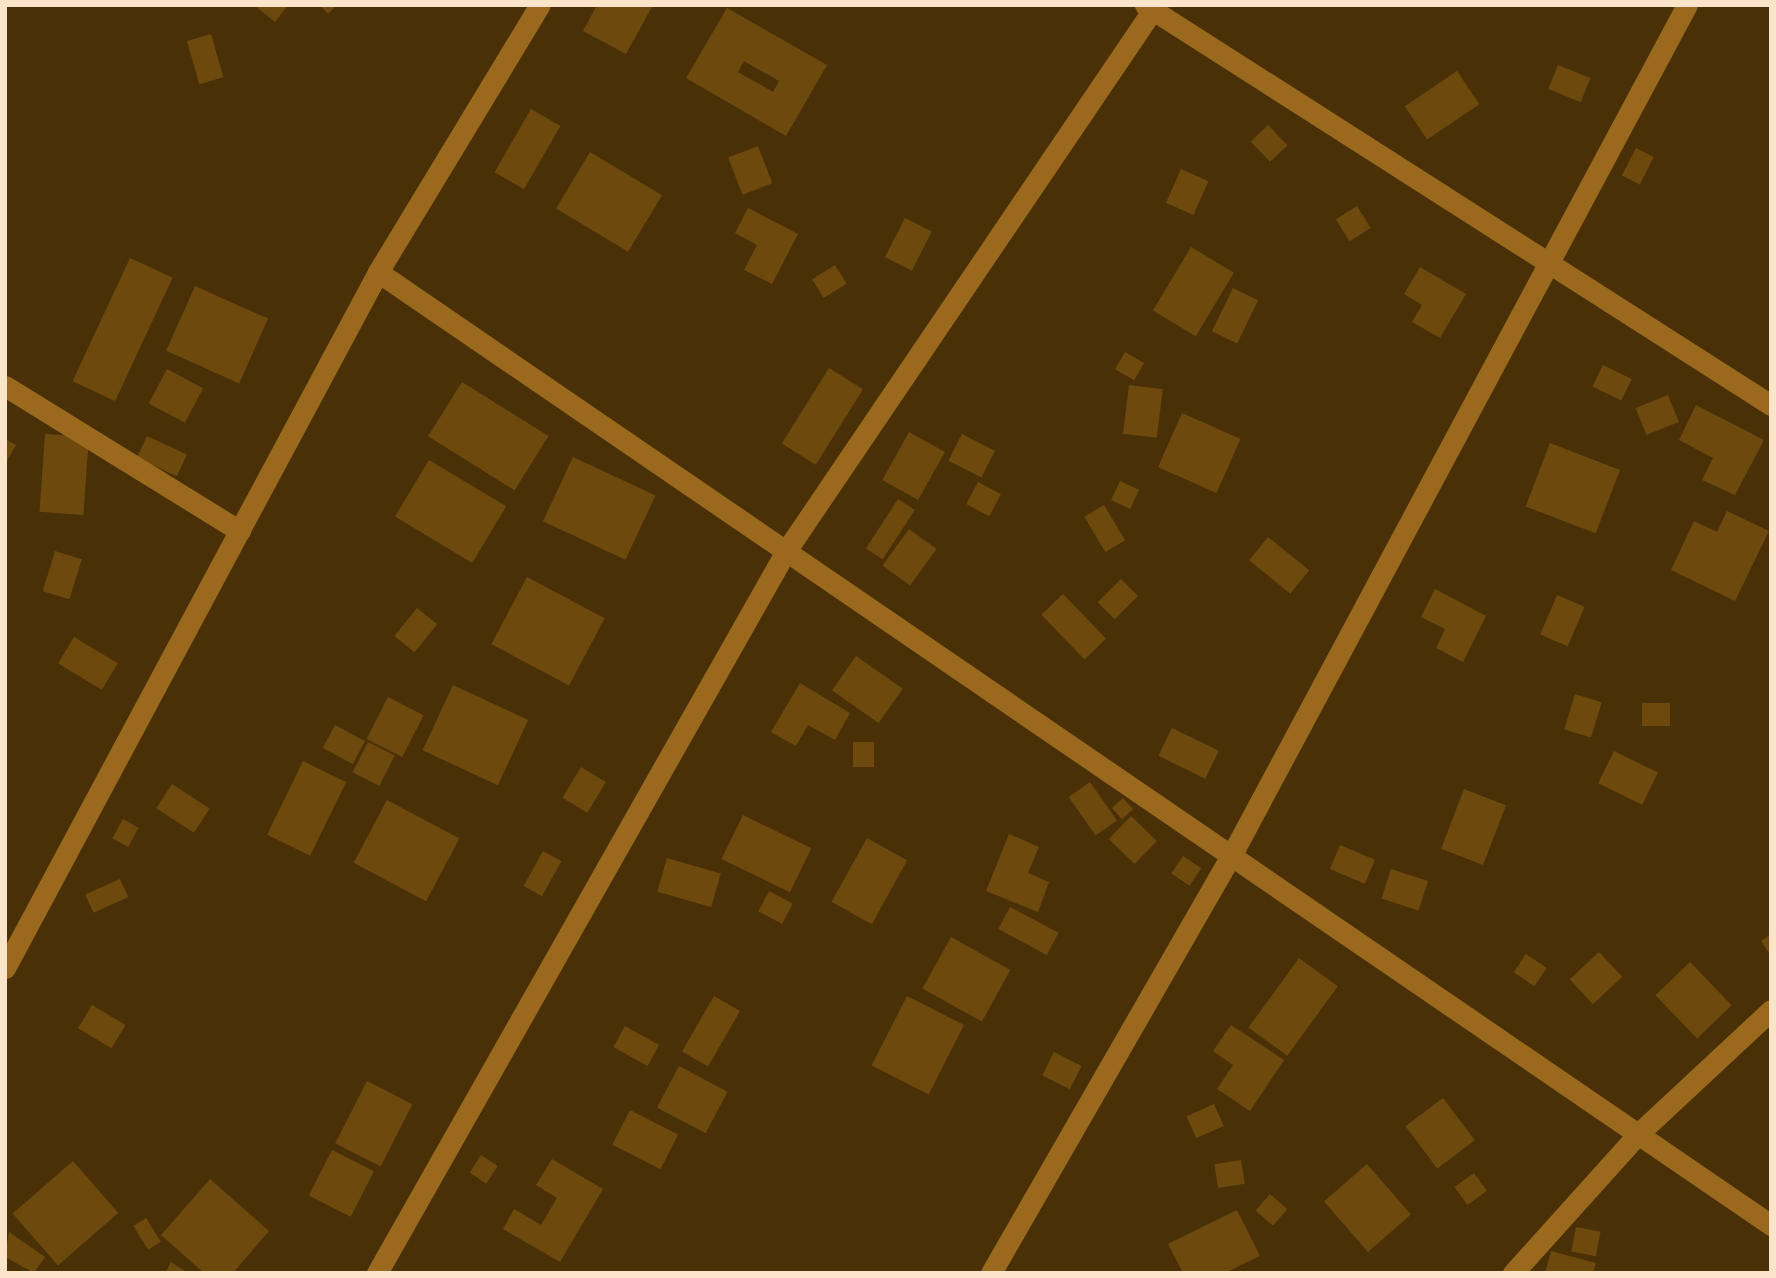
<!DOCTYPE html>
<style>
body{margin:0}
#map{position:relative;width:1776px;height:1278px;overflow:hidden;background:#493007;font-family:"Work Sans",sans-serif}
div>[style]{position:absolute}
.building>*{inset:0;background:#6e490e;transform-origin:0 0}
.minor>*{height:21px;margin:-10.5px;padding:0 10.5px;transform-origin:10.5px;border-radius:10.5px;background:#9a691d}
span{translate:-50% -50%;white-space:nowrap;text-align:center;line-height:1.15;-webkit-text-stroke:6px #493007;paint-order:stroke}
.frame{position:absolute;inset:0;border:7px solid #fbe5ca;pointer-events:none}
</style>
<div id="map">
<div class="building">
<div style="clip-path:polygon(254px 5px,288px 5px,275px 22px)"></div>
<div style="clip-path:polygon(320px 5px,337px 5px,328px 14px)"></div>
<div style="clip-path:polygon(597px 5px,653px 5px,626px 54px,583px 31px)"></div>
<div style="clip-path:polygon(evenodd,727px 8px,827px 65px,786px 136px,686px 78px,727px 8px,744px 61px,779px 81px,773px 92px,738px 72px,744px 61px)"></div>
<div style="left:211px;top:34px;width:45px;height:25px;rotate:74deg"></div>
<div style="left:1558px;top:65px;width:35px;height:26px;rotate:22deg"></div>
<div style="left:1457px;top:71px;width:40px;height:63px;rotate:56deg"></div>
<div style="left:531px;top:109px;width:34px;height:73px;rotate:30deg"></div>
<div style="left:1268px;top:125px;width:28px;height:24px;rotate:46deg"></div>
<div style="left:758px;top:146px;width:40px;height:32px;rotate:69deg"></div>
<div style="left:1636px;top:148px;width:20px;height:31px;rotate:27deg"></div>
<div style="left:590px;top:152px;width:84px;height:66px;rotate:31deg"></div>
<div style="left:1181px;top:169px;width:30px;height:37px;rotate:24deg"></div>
<div style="left:1357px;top:206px;width:26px;height:25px;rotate:58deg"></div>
<div style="clip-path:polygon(748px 208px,798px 234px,772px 284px,744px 270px,757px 245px,735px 233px)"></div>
<div style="left:905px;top:218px;width:30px;height:44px;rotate:27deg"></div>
<div style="left:1191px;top:247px;width:50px;height:74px;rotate:31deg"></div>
<div style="left:130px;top:258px;width:47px;height:136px;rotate:25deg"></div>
<div style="left:835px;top:265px;width:22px;height:27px;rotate:58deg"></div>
<div style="clip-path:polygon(1420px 267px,1466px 294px,1440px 338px,1412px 322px,1422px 305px,1404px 294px)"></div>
<div style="left:195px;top:286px;width:80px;height:71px;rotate:24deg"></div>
<div style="left:1233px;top:288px;width:28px;height:48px;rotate:26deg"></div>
<div style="left:1125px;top:352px;width:22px;height:20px;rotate:30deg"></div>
<div style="left:1603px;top:365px;width:32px;height:24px;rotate:26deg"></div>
<div style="left:829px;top:368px;width:40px;height:89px;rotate:32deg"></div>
<div style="left:167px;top:369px;width:41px;height:39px;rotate:28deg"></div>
<div style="left:462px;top:382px;width:102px;height:64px;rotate:32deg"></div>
<div style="left:1129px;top:385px;width:34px;height:49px;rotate:7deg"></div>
<div style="left:1668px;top:395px;width:29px;height:35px;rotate:68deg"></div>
<div style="clip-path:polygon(1696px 405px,1764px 440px,1735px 495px,1702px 480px,1713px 458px,1679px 440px)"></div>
<div style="left:1182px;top:413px;width:64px;height:59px;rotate:24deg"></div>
<div style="left:909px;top:432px;width:41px;height:55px;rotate:29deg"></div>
<div style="left:45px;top:434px;width:44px;height:78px;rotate:4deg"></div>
<div style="left:962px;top:434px;width:37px;height:30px;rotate:27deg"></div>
<div style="left:147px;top:436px;width:44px;height:24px;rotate:25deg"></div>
<div style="clip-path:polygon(5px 439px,16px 445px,5px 464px)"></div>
<div style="left:1550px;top:443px;width:75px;height:68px;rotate:21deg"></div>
<div style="left:573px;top:457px;width:91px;height:71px;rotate:25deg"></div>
<div style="left:429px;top:460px;width:90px;height:66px;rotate:31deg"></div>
<div style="left:1120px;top:481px;width:21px;height:21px;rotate:25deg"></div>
<div style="left:978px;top:482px;width:26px;height:25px;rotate:28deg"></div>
<div style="left:898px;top:499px;width:20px;height:59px;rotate:33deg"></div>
<div style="left:1104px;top:505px;width:41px;height:23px;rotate:59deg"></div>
<div style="clip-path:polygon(1727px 511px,1769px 531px,1735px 601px,1671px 570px,1694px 521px,1717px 532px)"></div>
<div style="left:909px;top:529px;width:34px;height:45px;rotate:36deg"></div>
<div style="left:1268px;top:537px;width:53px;height:30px;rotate:39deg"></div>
<div style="left:55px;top:551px;width:28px;height:42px;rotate:17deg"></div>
<div style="left:527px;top:577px;width:88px;height:76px;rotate:28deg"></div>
<div style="left:1121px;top:579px;width:24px;height:33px;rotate:45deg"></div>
<div style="clip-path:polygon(1435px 589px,1486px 616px,1463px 662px,1436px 648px,1445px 629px,1421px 617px)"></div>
<div style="left:1063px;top:594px;width:62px;height:30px;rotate:46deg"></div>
<div style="left:1557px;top:595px;width:30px;height:43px;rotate:23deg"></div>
<div style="left:417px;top:608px;width:26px;height:36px;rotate:39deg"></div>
<div style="left:74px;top:637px;width:51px;height:31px;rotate:31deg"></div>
<div style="left:856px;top:656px;width:57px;height:42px;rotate:35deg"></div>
<div style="clip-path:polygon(800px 683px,850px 713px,835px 740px,808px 725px,796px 746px,771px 732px)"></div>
<div style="left:453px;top:685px;width:83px;height:72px;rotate:25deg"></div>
<div style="left:1575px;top:694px;width:28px;height:37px;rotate:17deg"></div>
<div style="left:388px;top:697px;width:40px;height:47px;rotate:27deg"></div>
<div style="left:1642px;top:703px;width:28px;height:23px"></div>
<div style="left:335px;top:725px;width:34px;height:26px;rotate:28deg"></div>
<div style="left:1172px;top:728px;width:52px;height:31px;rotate:26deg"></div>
<div style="left:368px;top:742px;width:30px;height:34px;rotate:27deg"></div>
<div style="left:853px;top:742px;width:21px;height:25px"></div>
<div style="left:1614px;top:751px;width:49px;height:36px;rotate:26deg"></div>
<div style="left:303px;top:761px;width:48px;height:82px;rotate:26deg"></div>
<div style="left:581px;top:767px;width:29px;height:36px;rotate:31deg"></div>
<div style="left:1090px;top:782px;width:47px;height:26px;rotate:55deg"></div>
<div style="left:172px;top:784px;width:45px;height:29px;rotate:33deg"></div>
<div style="left:1464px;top:789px;width:45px;height:64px;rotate:21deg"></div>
<div style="left:1123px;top:798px;width:15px;height:15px;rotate:48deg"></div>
<div style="left:387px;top:800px;width:82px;height:71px;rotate:28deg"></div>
<div style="left:743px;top:815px;width:76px;height:49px;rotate:26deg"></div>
<div style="left:1131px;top:816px;width:36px;height:32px;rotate:44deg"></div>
<div style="left:123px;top:819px;width:18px;height:22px;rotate:29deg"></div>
<div style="clip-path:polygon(1009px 834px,1039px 847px,1028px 873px,1049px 882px,1038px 912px,986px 891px)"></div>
<div style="left:867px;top:838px;width:46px;height:73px;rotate:29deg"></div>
<div style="left:1340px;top:845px;width:38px;height:26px;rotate:23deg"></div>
<div style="left:543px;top:851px;width:21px;height:40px;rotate:29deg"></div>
<div style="left:1183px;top:856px;width:22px;height:21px;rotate:34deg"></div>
<div style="left:667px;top:858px;width:56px;height:35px;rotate:16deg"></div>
<div style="left:1391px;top:869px;width:39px;height:31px;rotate:18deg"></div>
<div style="left:120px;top:879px;width:20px;height:38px;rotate:66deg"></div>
<div style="left:769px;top:891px;width:27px;height:23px;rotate:28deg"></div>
<div style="left:1010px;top:907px;width:55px;height:25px;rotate:28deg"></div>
<div style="clip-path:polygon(1771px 934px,1771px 956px,1761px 941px)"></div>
<div style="left:951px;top:937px;width:68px;height:59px;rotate:29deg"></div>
<div style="left:1599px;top:952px;width:34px;height:40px;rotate:47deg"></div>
<div style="left:1526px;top:954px;width:25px;height:22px;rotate:34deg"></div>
<div style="left:1299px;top:958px;width:48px;height:86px;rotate:36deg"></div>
<div style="left:1690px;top:962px;width:60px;height:48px;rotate:46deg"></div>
<div style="left:714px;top:996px;width:30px;height:64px;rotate:30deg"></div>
<div style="left:907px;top:996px;width:64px;height:78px;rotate:27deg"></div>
<div style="left:92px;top:1005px;width:39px;height:27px;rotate:31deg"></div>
<div style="clip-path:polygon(1231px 1025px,1284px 1060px,1250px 1111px,1217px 1089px,1233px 1065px,1213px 1051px)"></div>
<div style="left:625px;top:1026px;width:39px;height:24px;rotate:29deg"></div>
<div style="left:1054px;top:1052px;width:31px;height:26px;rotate:27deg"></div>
<div style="left:679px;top:1066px;width:55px;height:47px;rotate:28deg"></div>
<div style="left:367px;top:1081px;width:51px;height:70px;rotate:27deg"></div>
<div style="left:1443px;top:1098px;width:53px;height:47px;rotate:53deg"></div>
<div style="left:1214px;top:1104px;width:24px;height:30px;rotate:66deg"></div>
<div style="left:630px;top:1110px;width:54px;height:39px;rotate:27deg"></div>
<div style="left:332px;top:1150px;width:47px;height:51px;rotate:27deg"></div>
<div style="left:481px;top:1155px;width:20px;height:21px;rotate:33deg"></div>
<div style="clip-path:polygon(552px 1159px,603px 1189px,560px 1262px,503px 1229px,514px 1209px,541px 1225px,557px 1198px,536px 1185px)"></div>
<div style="left:1241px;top:1160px;width:24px;height:27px;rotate:81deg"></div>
<div style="left:73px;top:1161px;width:69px;height:80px;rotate:49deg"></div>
<div style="left:1367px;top:1164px;width:67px;height:57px;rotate:49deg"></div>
<div style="left:1474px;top:1173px;width:22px;height:24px;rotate:54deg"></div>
<div style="clip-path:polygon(210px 1179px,269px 1231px,233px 1273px,204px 1273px,161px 1235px)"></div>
<div style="left:1270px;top:1194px;width:23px;height:22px;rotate:41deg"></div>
<div style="clip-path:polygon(1237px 1210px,1260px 1256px,1225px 1273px,1183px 1273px,1168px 1244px)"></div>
<div style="left:146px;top:1218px;width:28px;height:15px;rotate:58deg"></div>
<div style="left:1576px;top:1227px;width:25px;height:25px;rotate:11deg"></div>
<div style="clip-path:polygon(9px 1232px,45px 1257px,34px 1273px,5px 1257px)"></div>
<div style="clip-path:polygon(1551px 1251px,1596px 1263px,1593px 1273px,1545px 1273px)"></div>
<div style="clip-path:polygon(171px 1262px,188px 1273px,165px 1273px)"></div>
</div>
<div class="minor">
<div style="left:1145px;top:5px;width:743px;rotate:32.58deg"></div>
<div style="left:378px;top:272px;width:1688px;rotate:34.38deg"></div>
<div style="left:5px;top:386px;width:276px;rotate:31.7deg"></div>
<div style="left:5px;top:968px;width:790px;rotate:-61.81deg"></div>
<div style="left:378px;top:272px;width:312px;rotate:-58.8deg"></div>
<div style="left:377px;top:1273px;width:830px;rotate:-60.47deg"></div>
<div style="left:786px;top:551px;width:660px;rotate:-55.88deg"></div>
<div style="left:991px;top:1273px;width:481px;rotate:-60.1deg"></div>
<div style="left:1231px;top:856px;width:965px;rotate:-61.82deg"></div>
<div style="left:1513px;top:1273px;width:187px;rotate:-48deg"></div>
<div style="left:1638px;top:1134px;width:182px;rotate:-43deg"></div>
</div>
<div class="frame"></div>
</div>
